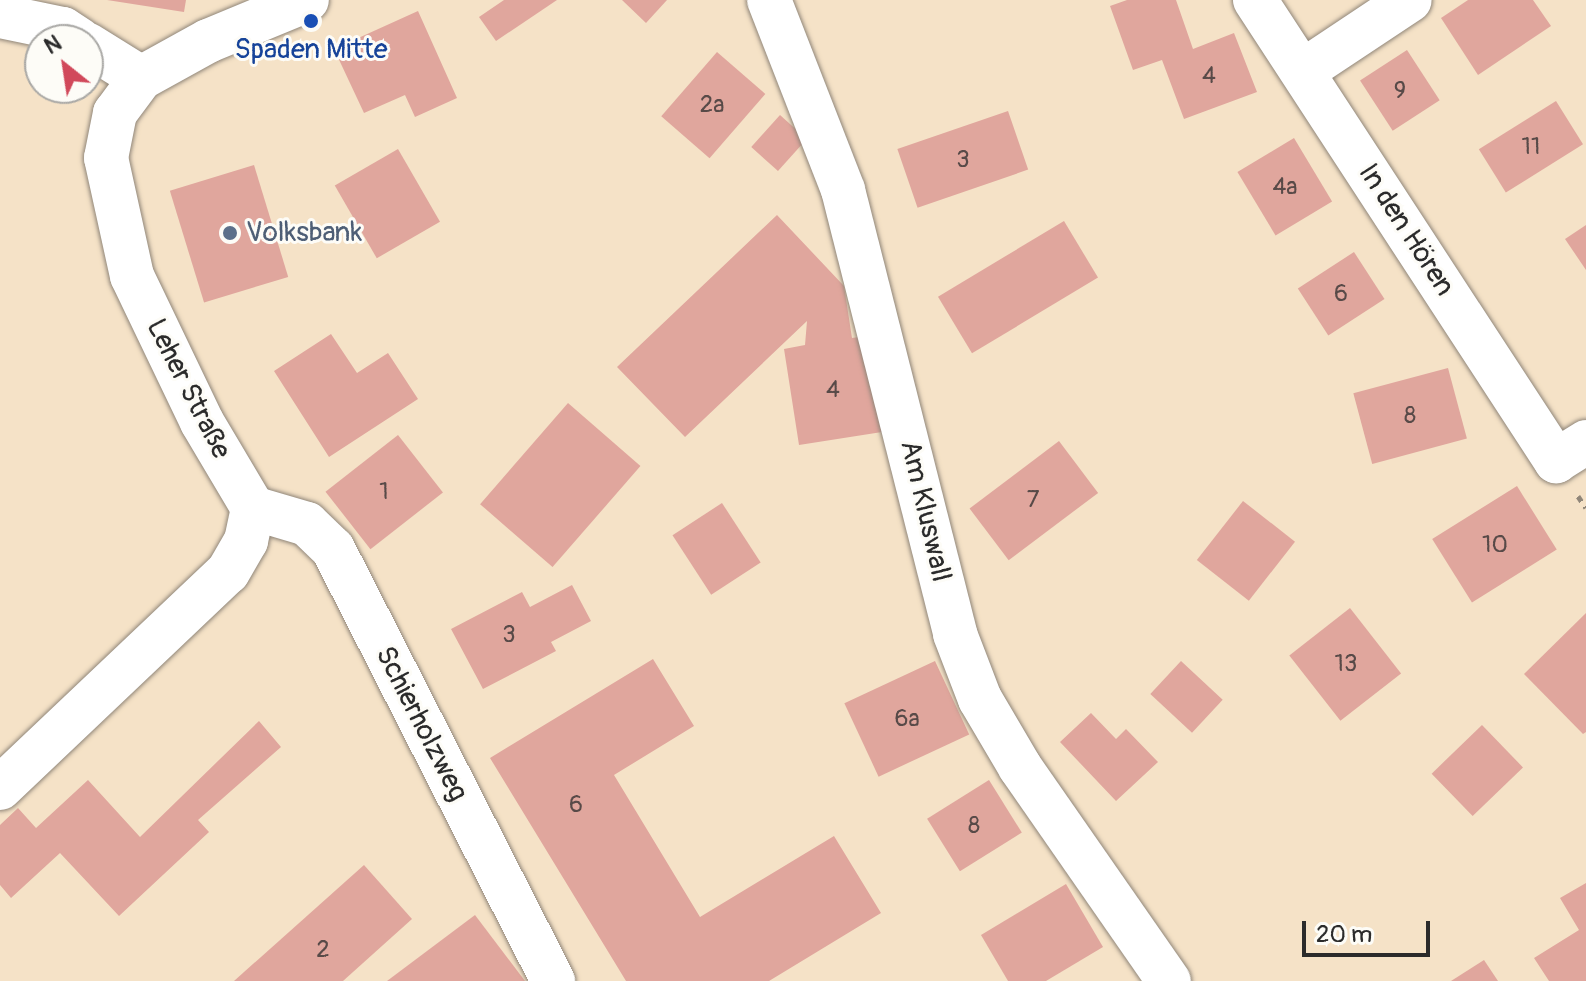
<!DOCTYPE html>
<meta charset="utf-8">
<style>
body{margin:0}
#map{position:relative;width:1586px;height:981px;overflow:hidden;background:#f5e2c7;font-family:Pangolin,sans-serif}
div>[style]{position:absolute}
.building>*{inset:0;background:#e0a69d;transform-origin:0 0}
.path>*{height:5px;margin-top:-2.5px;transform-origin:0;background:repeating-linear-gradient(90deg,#908679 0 6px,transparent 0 12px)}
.roads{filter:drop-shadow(0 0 2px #908679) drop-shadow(0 0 2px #908679)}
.minor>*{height:44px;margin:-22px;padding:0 22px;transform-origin:22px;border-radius:22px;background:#fff}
.dots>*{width:22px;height:22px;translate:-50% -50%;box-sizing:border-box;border:4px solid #fdfcf7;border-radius:50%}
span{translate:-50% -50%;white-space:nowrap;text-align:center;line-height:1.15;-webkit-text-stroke:6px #fdfcf7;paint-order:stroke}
.number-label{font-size:24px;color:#584a48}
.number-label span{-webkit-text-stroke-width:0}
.transit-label{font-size:28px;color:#164399}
.street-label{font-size:28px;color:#2b2b2b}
.service-label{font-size:28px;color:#4e5e75}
.left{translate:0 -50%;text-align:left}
.north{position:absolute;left:24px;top:24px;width:80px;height:80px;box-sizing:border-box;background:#fdfcf7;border:2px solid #a9a8a5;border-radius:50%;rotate:330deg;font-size:22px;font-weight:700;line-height:32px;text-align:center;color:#2b2b2b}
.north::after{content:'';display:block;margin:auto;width:28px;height:36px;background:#d1495b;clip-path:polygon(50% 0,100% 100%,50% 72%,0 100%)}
.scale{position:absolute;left:1302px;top:921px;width:128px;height:36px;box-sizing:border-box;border:4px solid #2b2b2b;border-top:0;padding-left:10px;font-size:24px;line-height:28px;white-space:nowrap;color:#2b2b2b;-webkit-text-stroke:6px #fdfcf7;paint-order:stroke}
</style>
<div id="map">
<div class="building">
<div style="clip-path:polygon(107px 0,186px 0,184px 12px)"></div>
<div style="clip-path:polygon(504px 0,557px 0,496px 41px,479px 17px)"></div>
<div style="clip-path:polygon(622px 0,667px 0,646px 23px)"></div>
<div style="clip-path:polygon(1127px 0,1176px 0,1193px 49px,1234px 33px,1257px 92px,1184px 119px,1162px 60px,1133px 70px,1110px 6px)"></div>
<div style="clip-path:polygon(1468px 0,1533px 0,1551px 26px,1478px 75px,1441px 18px)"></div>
<div style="clip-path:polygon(418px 11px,457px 98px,415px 117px,405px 95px,364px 113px,334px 49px)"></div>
<div style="left:1407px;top:50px;width:60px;height:56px;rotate:57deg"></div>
<div style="left:717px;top:52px;width:64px;height:85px;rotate:41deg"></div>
<div style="left:1556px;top:101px;width:51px;height:91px;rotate:58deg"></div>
<div style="left:1008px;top:111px;width:62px;height:117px;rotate:71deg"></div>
<div style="left:780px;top:115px;width:36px;height:43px;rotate:42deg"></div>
<div style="left:1294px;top:138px;width:74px;height:66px;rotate:59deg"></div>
<div style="left:398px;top:149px;width:84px;height:73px;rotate:60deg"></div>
<div style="left:254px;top:165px;width:117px;height:88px;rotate:73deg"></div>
<div style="clip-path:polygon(777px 215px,844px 286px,852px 338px,866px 336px,882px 432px,799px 445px,784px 349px,805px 345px,807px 321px,685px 437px,617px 367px)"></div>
<div style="left:1064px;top:221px;width:66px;height:147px;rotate:59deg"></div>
<div style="clip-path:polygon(1586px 225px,1586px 270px,1565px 239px)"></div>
<div style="left:1354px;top:252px;width:56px;height:67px;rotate:57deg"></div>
<div style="clip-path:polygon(331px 334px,357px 373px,388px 353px,418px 399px,329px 457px,274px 371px)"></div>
<div style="left:1448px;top:368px;width:73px;height:98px;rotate:75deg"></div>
<div style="left:568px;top:403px;width:96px;height:134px;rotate:41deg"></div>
<div style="left:398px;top:435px;width:73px;height:92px;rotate:52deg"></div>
<div style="left:1059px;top:441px;width:65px;height:112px;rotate:53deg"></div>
<div style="left:1517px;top:486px;width:75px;height:100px;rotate:58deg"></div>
<div style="left:1243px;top:501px;width:66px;height:75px;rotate:38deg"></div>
<div style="left:722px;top:503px;width:71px;height:59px;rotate:57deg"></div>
<div style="clip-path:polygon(572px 585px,591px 621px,551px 642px,556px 651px,483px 689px,451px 629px,522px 592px,530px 607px)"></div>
<div style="left:1350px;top:608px;width:83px;height:77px;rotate:52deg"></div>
<div style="clip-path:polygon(1586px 613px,1586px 732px,1583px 734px,1524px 674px)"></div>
<div style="clip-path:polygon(653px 659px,694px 726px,614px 775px,700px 917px,834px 836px,881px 913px,769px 981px,626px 981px,490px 758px)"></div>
<div style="left:935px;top:661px;width:81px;height:100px;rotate:65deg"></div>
<div style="left:1181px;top:661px;width:57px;height:45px;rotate:43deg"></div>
<div style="clip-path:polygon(1091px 713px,1116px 739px,1126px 729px,1158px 762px,1116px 801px,1060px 742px)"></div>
<div style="clip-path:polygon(259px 721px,281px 747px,198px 820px,209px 832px,119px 916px,60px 853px,11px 898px,0 885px,0 825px,18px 808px,36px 828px,88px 780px,140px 837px)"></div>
<div style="left:1482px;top:725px;width:59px;height:70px;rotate:46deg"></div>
<div style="left:989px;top:780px;width:62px;height:73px;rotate:58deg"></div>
<div style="clip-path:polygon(364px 865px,412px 919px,343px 981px,234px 981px)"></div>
<div style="clip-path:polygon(1586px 883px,1586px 981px,1549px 981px,1534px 958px,1579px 930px,1560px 898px)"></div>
<div style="clip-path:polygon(1066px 884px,1103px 947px,1046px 981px,1008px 981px,981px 935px)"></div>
<div style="clip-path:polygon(475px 915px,525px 981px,387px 981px)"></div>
<div style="clip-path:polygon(1484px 960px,1498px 981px,1451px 981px)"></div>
</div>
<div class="path">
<div style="left:1578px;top:496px;width:14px;rotate:56deg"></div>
</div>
<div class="roads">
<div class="minor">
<div style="left:769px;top:0;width:204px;rotate:68.7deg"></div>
<div style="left:843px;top:190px;width:458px;rotate:75.8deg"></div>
<div style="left:955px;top:634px;width:70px;rotate:69deg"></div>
<div style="left:980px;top:699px;width:79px;rotate:59.5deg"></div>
<div style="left:1020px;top:767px;width:261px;rotate:55.2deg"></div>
<div style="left:1255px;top:0;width:551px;rotate:56.86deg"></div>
<div style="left:1556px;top:461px;width:36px;rotate:-32deg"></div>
<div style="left:0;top:16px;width:64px;rotate:11.7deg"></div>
<div style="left:63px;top:29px;width:20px;rotate:33deg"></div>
<div style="left:88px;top:45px;width:62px;rotate:31.9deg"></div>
<div style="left:1303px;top:71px;width:128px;rotate:-33.6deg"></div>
<div style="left:253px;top:508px;width:56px;rotate:16.5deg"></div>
<div style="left:307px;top:524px;width:36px;rotate:44deg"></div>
<div style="left:333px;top:549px;width:485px;rotate:63deg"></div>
<div style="left:0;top:788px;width:314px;rotate:-43.5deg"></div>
<div style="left:228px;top:572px;width:36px;rotate:-60deg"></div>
<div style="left:246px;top:541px;width:34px;rotate:-78deg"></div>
<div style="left:253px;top:508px;width:100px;rotate:-120.7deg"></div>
<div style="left:202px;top:422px;width:162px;rotate:-115.6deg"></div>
<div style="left:132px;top:276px;width:121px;rotate:-102.4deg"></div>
<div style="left:106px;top:158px;width:46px;rotate:-78.7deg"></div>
<div style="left:115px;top:113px;width:44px;rotate:-53.4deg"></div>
<div style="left:141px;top:78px;width:77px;rotate:-28.9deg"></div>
<div style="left:208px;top:41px;width:107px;rotate:-22.5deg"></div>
</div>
</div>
<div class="dots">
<div style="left:311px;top:21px;background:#1a4fb4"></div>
<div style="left:230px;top:233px;background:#5c6f8a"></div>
</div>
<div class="number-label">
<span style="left:1209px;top:76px">4</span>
<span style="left:1400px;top:91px">9</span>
<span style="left:712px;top:105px">2a</span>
<span style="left:1531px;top:147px">11</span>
<span style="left:963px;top:160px">3</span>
<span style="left:1285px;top:187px">4a</span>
<span style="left:1341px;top:294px">6</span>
<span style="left:833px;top:390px">4</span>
<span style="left:1410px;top:416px">8</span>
<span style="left:384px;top:492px">1</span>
<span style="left:1033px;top:500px">7</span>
<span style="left:1495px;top:545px">10</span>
<span style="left:509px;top:635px">3</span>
<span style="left:1346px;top:664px">13</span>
<span style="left:907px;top:719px">6a</span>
<span style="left:576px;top:805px">6</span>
<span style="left:974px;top:826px">8</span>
<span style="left:323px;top:950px">2</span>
</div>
<div class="transit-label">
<span style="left:311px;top:50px">Spaden Mitte</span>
</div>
<div class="street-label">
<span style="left:1406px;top:230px;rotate:57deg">In den Hören</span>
<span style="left:188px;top:389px;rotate:63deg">Leher Straße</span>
<span style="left:925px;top:511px;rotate:77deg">Am Kluswall</span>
<span style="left:421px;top:724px;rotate:63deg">Schierholzweg</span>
</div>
<div class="service-label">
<span class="left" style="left:246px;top:233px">Volksbank</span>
</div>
<div class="north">N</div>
<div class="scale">20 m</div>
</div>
